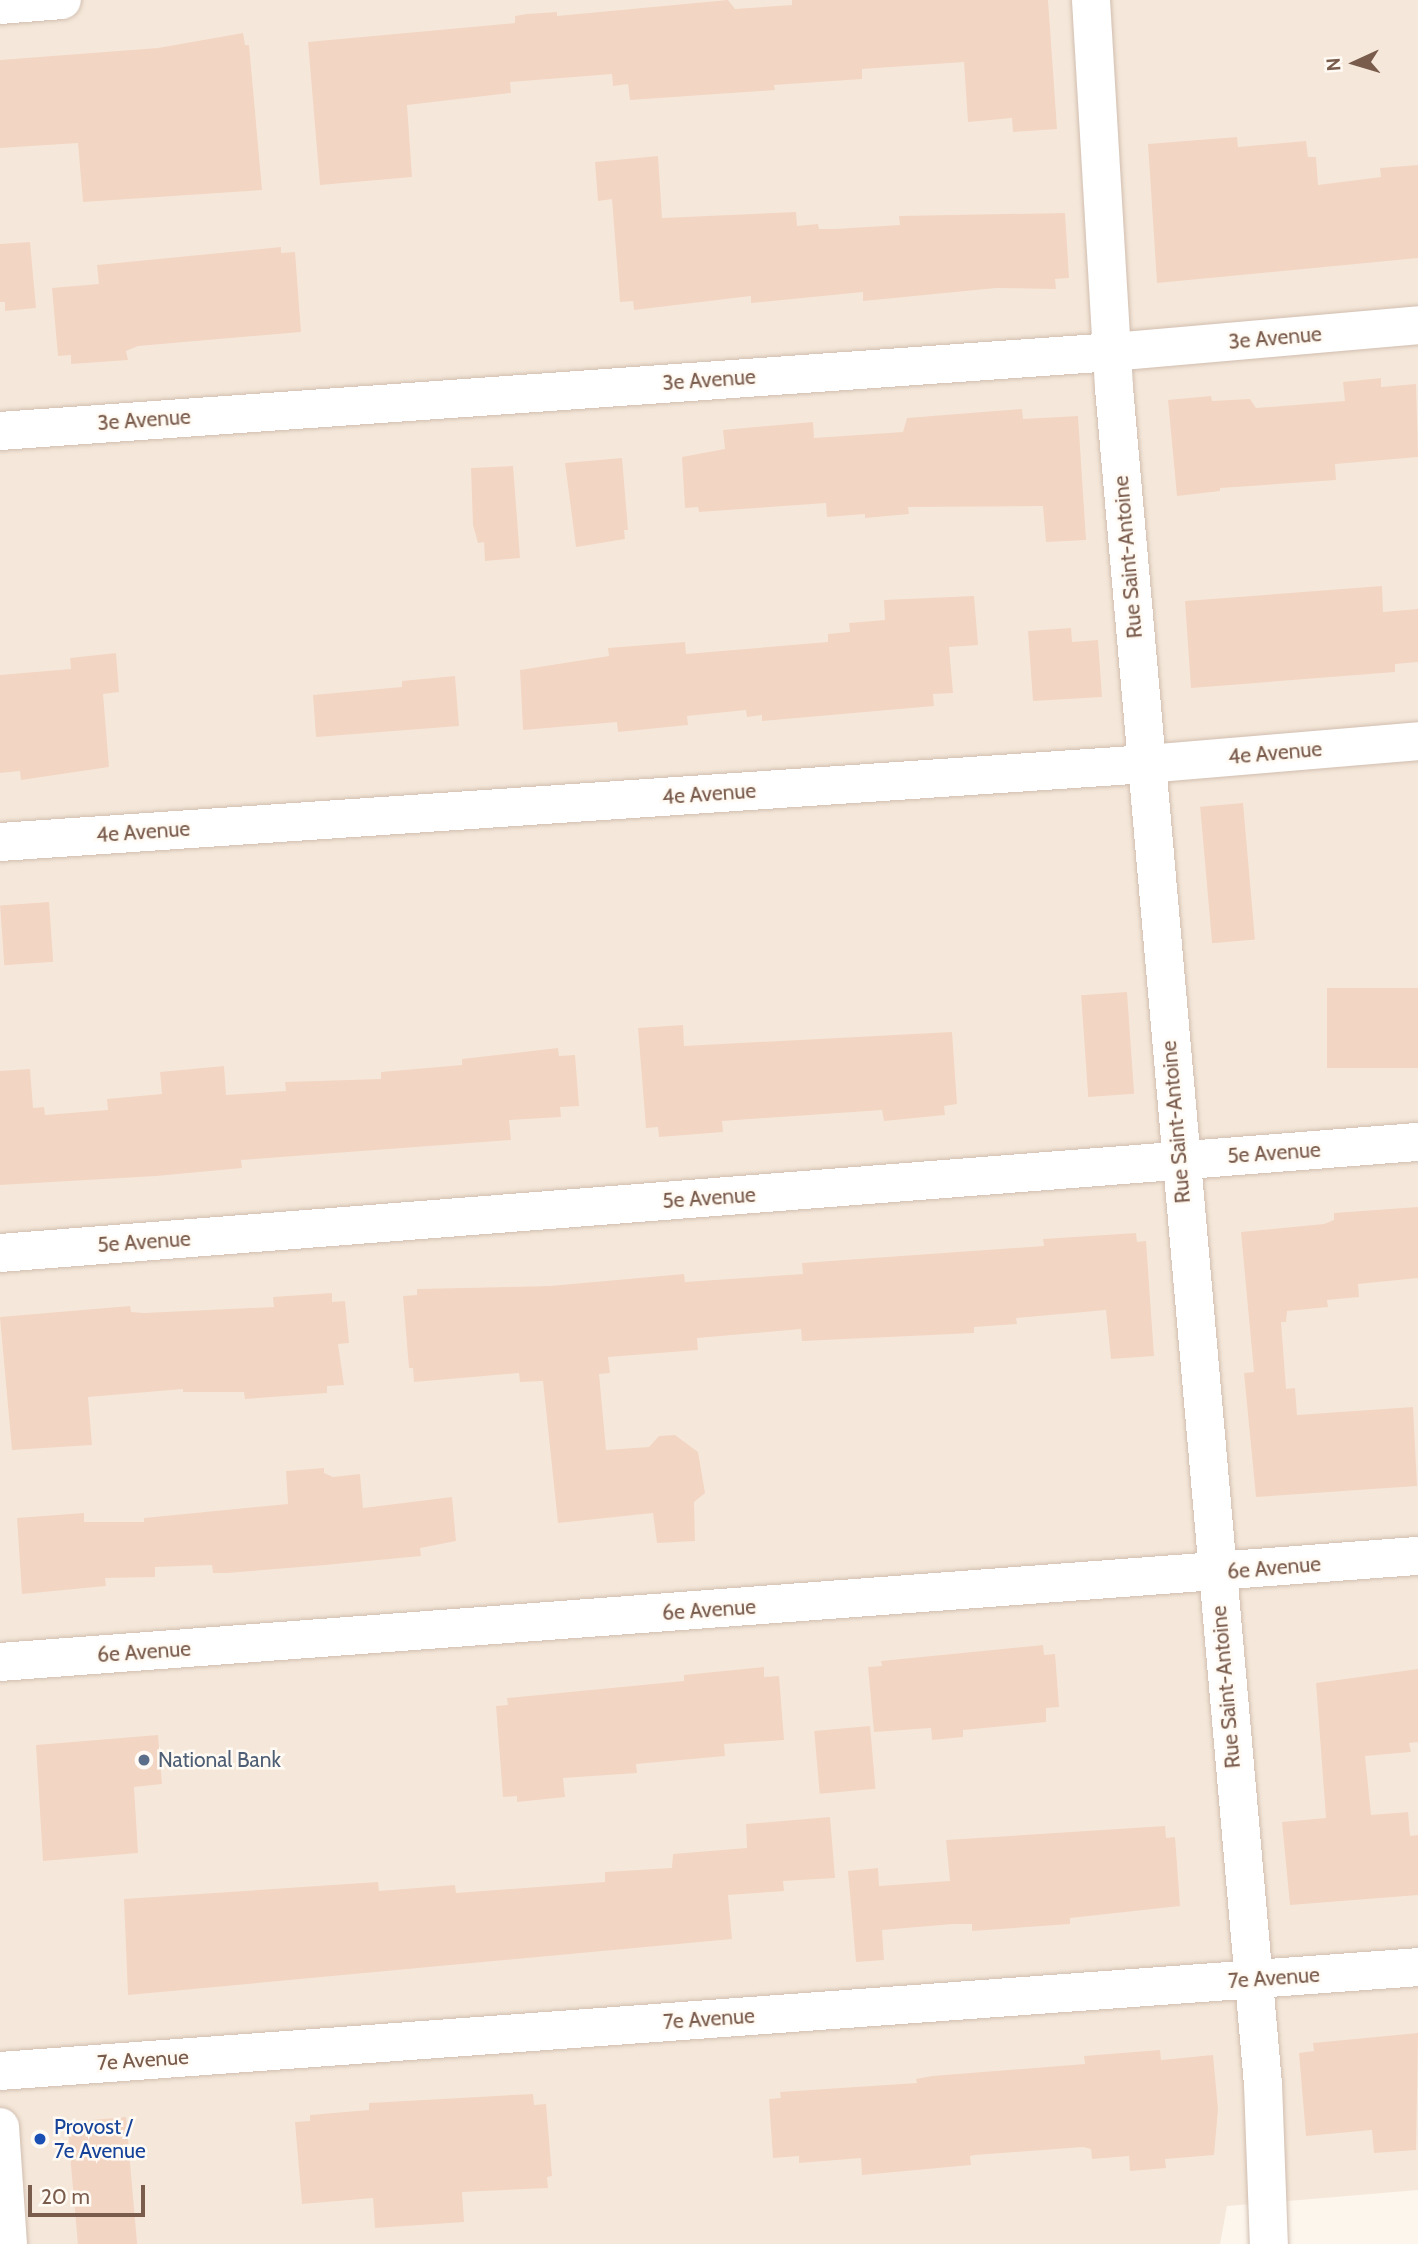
<!DOCTYPE html>
<style>
body{margin:0}
#map{position:relative;width:1418px;height:2244px;overflow:hidden;background:#fdf6ec;font-family:Cabin,sans-serif}
div>[style]{position:absolute}
.residential>*{inset:0;background:#f5e8da}
.building>*{inset:0;background:#f3d5c3;transform-origin:0 0}
.roads{filter:drop-shadow(0 0 2px #d1beb0) drop-shadow(0 0 2px #d1beb0)}
.minor>*{height:38px;margin:-19px;padding:0 19px;transform-origin:19px;border-radius:19px;background:#fff}
.tertiary>*{height:38px;margin:-19px;padding:0 19px;transform-origin:19px;border-radius:19px;background:#fff}
.dots>*{width:19px;height:19px;translate:-50% -50%;box-sizing:border-box;border:4px solid #fffaf3;border-radius:50%}
span{translate:-50% -50%;white-space:nowrap;text-align:center;line-height:1.15;-webkit-text-stroke:5px #fffaf3;paint-order:stroke}
.street-label{font-size:21px;color:#7a5c4d}
.service-label{font-size:21px;color:#4e5e75}
.left{translate:0 -50%;text-align:left}
.transit-label{font-size:21px;color:#164399}
.north{position:absolute;left:1320px;top:28px;width:70px;height:70px;-webkit-text-stroke:5px #fffaf3;paint-order:stroke;rotate:266deg;font-size:19px;font-weight:700;line-height:28px;text-align:center;color:#7a5c4d}
.north::after{content:'';display:block;margin:auto;width:24px;height:32px;background:#7a5c4d;clip-path:polygon(50% 0,100% 100%,50% 72%,0 100%)}
.scale{position:absolute;left:28px;top:2185px;width:117px;height:32px;box-sizing:border-box;border:4px solid #7a5c4d;border-top:0;padding-left:9px;font-size:21px;line-height:24px;white-space:nowrap;color:#7a5c4d;-webkit-text-stroke:5px #fffaf3;paint-order:stroke}
</style>
<div id="map">
<div class="residential">
<div style="clip-path:polygon(0 0,1418px 0,1418px 2190px,1227px 2206px,1220px 2244px,0 2244px)"></div>
</div>
<div class="building">
<div style="clip-path:polygon(728px 0,735px 9px,792px 5px,792px 0,1048px 0,1057px 129px,1013px 132px,1012px 118px,968px 122px,964px 62px,862px 69px,862px 79px,774px 85px,775px 90px,630px 100px,628px 84px,613px 86px,612px 74px,510px 82px,511px 93px,407px 105px,412px 177px,320px 185px,308px 42px,515px 23px,515px 16px,527px 14px,557px 12px,557px 16px)"></div>
<div style="clip-path:polygon(243px 33px,245px 45px,249px 45px,262px 190px,83px 202px,78px 143px,0 148px,0 60px,158px 48px)"></div>
<div style="clip-path:polygon(1237px 137px,1238px 147px,1306px 141px,1308px 157px,1316px 157px,1318px 185px,1381px 177px,1380px 168px,1418px 165px,1418px 258px,1157px 283px,1148px 144px)"></div>
<div style="clip-path:polygon(658px 156px,662px 218px,796px 212px,797px 226px,818px 224px,819px 229px,835px 229px,900px 225px,899px 216px,1065px 213px,1069px 278px,1055px 279px,1056px 289px,996px 288px,863px 301px,863px 292px,751px 303px,751px 296px,634px 310px,633px 301px,620px 302px,612px 199px,598px 201px,595px 162px)"></div>
<div style="clip-path:polygon(30px 242px,36px 308px,5px 311px,5px 302px,0 302px,0 244px)"></div>
<div style="clip-path:polygon(281px 247px,281px 253px,295px 252px,301px 332px,138px 346px,126px 351px,128px 360px,71px 364px,71px 355px,58px 356px,52px 288px,99px 284px,97px 265px)"></div>
<div style="clip-path:polygon(1381px 378px,1381px 387px,1416px 384px,1418px 457px,1335px 464px,1336px 480px,1220px 488px,1220px 491px,1177px 496px,1168px 400px,1211px 396px,1212px 401px,1250px 399px,1256px 408px,1345px 401px,1343px 382px)"></div>
<div style="clip-path:polygon(1022px 409px,1023px 419px,1078px 416px,1086px 540px,1046px 542px,1043px 506px,908px 507px,909px 514px,865px 518px,865px 514px,827px 517px,826px 503px,699px 512px,698px 507px,685px 508px,682px 457px,725px 449px,723px 430px,813px 422px,814px 438px,903px 432px,907px 418px)"></div>
<div style="clip-path:polygon(622px 458px,628px 530px,624px 530px,625px 539px,576px 547px,565px 463px)"></div>
<div style="clip-path:polygon(513px 466px,520px 558px,485px 561px,484px 542px,478px 543px,473px 525px,471px 468px)"></div>
<div style="clip-path:polygon(1382px 586px,1383px 612px,1418px 609px,1418px 662px,1395px 664px,1395px 672px,1191px 688px,1185px 601px)"></div>
<div style="clip-path:polygon(974px 596px,978px 645px,949px 647px,953px 693px,933px 694px,934px 706px,762px 721px,762px 715px,747px 717px,746px 710px,687px 716px,688px 725px,618px 732px,617px 722px,523px 730px,520px 670px,609px 656px,608px 648px,685px 642px,686px 654px,828px 642px,828px 634px,850px 632px,849px 623px,885px 620px,884px 600px)"></div>
<div style="clip-path:polygon(1071px 628px,1072px 642px,1098px 640px,1102px 697px,1033px 701px,1028px 631px)"></div>
<div style="clip-path:polygon(116px 653px,119px 692px,103px 694px,109px 767px,21px 780px,20px 771px,0 773px,0 675px,71px 669px,70px 658px)"></div>
<div style="clip-path:polygon(455px 676px,459px 726px,316px 737px,313px 695px,402px 687px,402px 681px)"></div>
<div style="left:1243px;top:803px;width:137px;height:43px;rotate:85deg"></div>
<div style="left:49px;top:902px;width:60px;height:49px;rotate:86deg"></div>
<div style="left:1418px;top:988px;width:80px;height:91px;rotate:90deg"></div>
<div style="left:1127px;top:992px;width:102px;height:46px;rotate:86deg"></div>
<div style="clip-path:polygon(683px 1025px,684px 1046px,952px 1032px,957px 1104px,944px 1106px,945px 1115px,884px 1121px,882px 1110px,722px 1121px,723px 1132px,659px 1137px,658px 1127px,646px 1128px,638px 1028px)"></div>
<div style="clip-path:polygon(558px 1048px,559px 1056px,575px 1055px,579px 1106px,560px 1107px,561px 1117px,509px 1120px,511px 1140px,241px 1160px,242px 1168px,156px 1176px,0 1185px,0 1071px,30px 1069px,33px 1108px,44px 1107px,45px 1115px,108px 1110px,107px 1099px,162px 1094px,160px 1072px,224px 1066px,226px 1095px,286px 1091px,285px 1082px,381px 1079px,381px 1072px,462px 1065px,462px 1059px)"></div>
<div style="clip-path:polygon(1418px 1207px,1418px 1278px,1358px 1284px,1359px 1297px,1327px 1300px,1328px 1307px,1287px 1311px,1286px 1322px,1281px 1322px,1286px 1389px,1295px 1388px,1297px 1415px,1413px 1407px,1417px 1486px,1256px 1497px,1244px 1373px,1254px 1372px,1241px 1232px,1324px 1224px,1334px 1220px,1334px 1213px)"></div>
<div style="clip-path:polygon(1136px 1233px,1137px 1242px,1146px 1241px,1154px 1356px,1111px 1359px,1106px 1310px,1016px 1318px,1017px 1324px,974px 1327px,974px 1333px,802px 1341px,801px 1329px,697px 1338px,698px 1350px,608px 1357px,610px 1373px,599px 1374px,606px 1450px,649px 1447px,659px 1436px,675px 1435px,698px 1452px,705px 1493px,694px 1502px,695px 1541px,657px 1543px,653px 1513px,558px 1523px,543px 1381px,520px 1382px,519px 1373px,414px 1382px,413px 1368px,409px 1368px,403px 1296px,417px 1295px,417px 1289px,550px 1286px,684px 1274px,685px 1282px,803px 1274px,802px 1263px,1044px 1246px,1043px 1239px)"></div>
<div style="clip-path:polygon(332px 1293px,332px 1302px,345px 1301px,349px 1343px,338px 1344px,344px 1385px,327px 1386px,327px 1393px,245px 1399px,244px 1392px,183px 1392px,183px 1389px,88px 1397px,92px 1445px,12px 1450px,0 1317px,130px 1306px,131px 1312px,144px 1313px,274px 1307px,273px 1297px)"></div>
<div style="clip-path:polygon(324px 1468px,324px 1473px,333px 1477px,360px 1474px,363px 1508px,452px 1497px,456px 1541px,420px 1548px,421px 1556px,325px 1565px,227px 1573px,213px 1573px,212px 1565px,155px 1567px,155px 1577px,105px 1578px,106px 1586px,22px 1594px,17px 1518px,84px 1513px,84px 1522px,144px 1522px,144px 1518px,288px 1504px,286px 1471px)"></div>
<div style="clip-path:polygon(1043px 1645px,1044px 1655px,1055px 1654px,1059px 1707px,1046px 1708px,1046px 1722px,963px 1730px,963px 1737px,932px 1740px,931px 1728px,874px 1732px,868px 1667px,882px 1666px,881px 1661px)"></div>
<div style="clip-path:polygon(764px 1667px,764px 1677px,779px 1676px,784px 1740px,724px 1744px,725px 1756px,636px 1764px,637px 1773px,563px 1778px,565px 1797px,517px 1802px,517px 1796px,503px 1797px,496px 1706px,508px 1705px,507px 1698px,684px 1681px,684px 1675px)"></div>
<div style="clip-path:polygon(1418px 1669px,1418px 1742px,1409px 1743px,1411px 1752px,1365px 1756px,1371px 1815px,1408px 1812px,1410px 1836px,1418px 1835px,1418px 1895px,1290px 1905px,1282px 1822px,1326px 1818px,1316px 1683px)"></div>
<div style="left:870px;top:1726px;width:63px;height:56px;rotate:85deg"></div>
<div style="clip-path:polygon(158px 1735px,162px 1784px,134px 1787px,138px 1853px,43px 1861px,36px 1745px)"></div>
<div style="clip-path:polygon(830px 1817px,835px 1878px,783px 1881px,784px 1891px,728px 1895px,732px 1939px,128px 1995px,124px 1899px,378px 1882px,379px 1891px,455px 1885px,456px 1893px,605px 1882px,605px 1872px,672px 1868px,673px 1854px,747px 1848px,746px 1824px)"></div>
<div style="clip-path:polygon(1165px 1826px,1166px 1838px,1175px 1837px,1180px 1906px,1070px 1918px,1070px 1924px,972px 1931px,972px 1924px,953px 1924px,882px 1930px,884px 1960px,856px 1962px,848px 1871px,878px 1868px,879px 1886px,950px 1881px,946px 1840px)"></div>
<div style="clip-path:polygon(1418px 2033px,1416px 2150px,1374px 2153px,1372px 2130px,1306px 2136px,1299px 2053px,1314px 2051px,1313px 2043px)"></div>
<div style="clip-path:polygon(1160px 2050px,1161px 2060px,1213px 2055px,1218px 2109px,1214px 2155px,1165px 2159px,1166px 2168px,1130px 2171px,1129px 2156px,1092px 2159px,1091px 2149px,1083px 2147px,975px 2155px,970px 2156px,971px 2165px,862px 2175px,861px 2158px,799px 2163px,799px 2156px,773px 2158px,769px 2099px,781px 2098px,780px 2092px,917px 2083px,916px 2079px,932px 2076px,1085px 2064px,1084px 2056px)"></div>
<div style="clip-path:polygon(533px 2094px,534px 2105px,546px 2104px,552px 2176px,547px 2177px,548px 2188px,462px 2192px,464px 2222px,375px 2228px,373px 2198px,302px 2204px,295px 2122px,310px 2121px,310px 2115px,369px 2110px,369px 2103px)"></div>
<div style="left:126px;top:2117px;width:128px;height:59px;rotate:85deg"></div>
</div>
<div class="roads">
<div class="minor">
<div style="left:0;top:5px;width:62px;rotate:-4.6deg"></div>
<div style="left:0;top:431px;width:1115px;rotate:-4.06deg"></div>
<div style="left:1112px;top:352px;width:307px;rotate:-5deg"></div>
<div style="left:0;top:842px;width:1149px;rotate:-3.89deg"></div>
<div style="left:1146px;top:764px;width:273px;rotate:-4.8deg"></div>
<div style="left:0;top:1253px;width:1422px;rotate:-4.48deg"></div>
<div style="left:0;top:2071px;width:1422px;rotate:-4.19deg"></div>
</div>
<div class="tertiary">
<div style="left:1091px;top:0;width:389px;rotate:86.6deg"></div>
<div style="left:1114px;top:388px;width:1703px;rotate:84.98deg"></div>
<div style="left:1263px;top:2084px;width:160px;rotate:87.9deg"></div>
<div style="left:0;top:1662px;width:1422px;rotate:-4.28deg"></div>
<div style="left:0;top:2127px;width:117px;rotate:86.1deg"></div>
</div>
</div>
<div class="dots">
<div style="left:144px;top:1760px;background:#5c6f8a"></div>
<div style="left:40px;top:2139px;background:#1a4fb4"></div>
</div>
<div class="street-label">
<span style="left:1275px;top:338px;rotate:-5deg">3e Avenue</span>
<span style="left:709px;top:380px;rotate:-4deg">3e Avenue</span>
<span style="left:144px;top:420px;rotate:-4deg">3e Avenue</span>
<span style="left:1128px;top:557px;rotate:-95deg">Rue Saint-Antoine</span>
<span style="left:1275px;top:753px;rotate:-5deg">4e Avenue</span>
<span style="left:709px;top:794px;rotate:-4deg">4e Avenue</span>
<span style="left:143px;top:832px;rotate:-4deg">4e Avenue</span>
<span style="left:1176px;top:1122px;rotate:-95deg">Rue Saint-Antoine</span>
<span style="left:1274px;top:1153px;rotate:-4deg">5e Avenue</span>
<span style="left:709px;top:1198px;rotate:-4deg">5e Avenue</span>
<span style="left:144px;top:1242px;rotate:-4deg">5e Avenue</span>
<span style="left:1274px;top:1568px;rotate:-5deg">6e Avenue</span>
<span style="left:709px;top:1610px;rotate:-4deg">6e Avenue</span>
<span style="left:144px;top:1652px;rotate:-4deg">6e Avenue</span>
<span style="left:1226px;top:1687px;rotate:-95deg">Rue Saint-Antoine</span>
<span style="left:1274px;top:1978px;rotate:-4deg">7e Avenue</span>
<span style="left:709px;top:2019px;rotate:-4deg">7e Avenue</span>
<span style="left:143px;top:2060px;rotate:-4deg">7e Avenue</span>
</div>
<div class="service-label">
<span class="left" style="left:158px;top:1760px">National Bank</span>
</div>
<div class="transit-label">
<span class="left" style="left:54px;top:2139px">Provost /<br>7e Avenue</span>
</div>
<div class="north">N</div>
<div class="scale">20 m</div>
</div>
